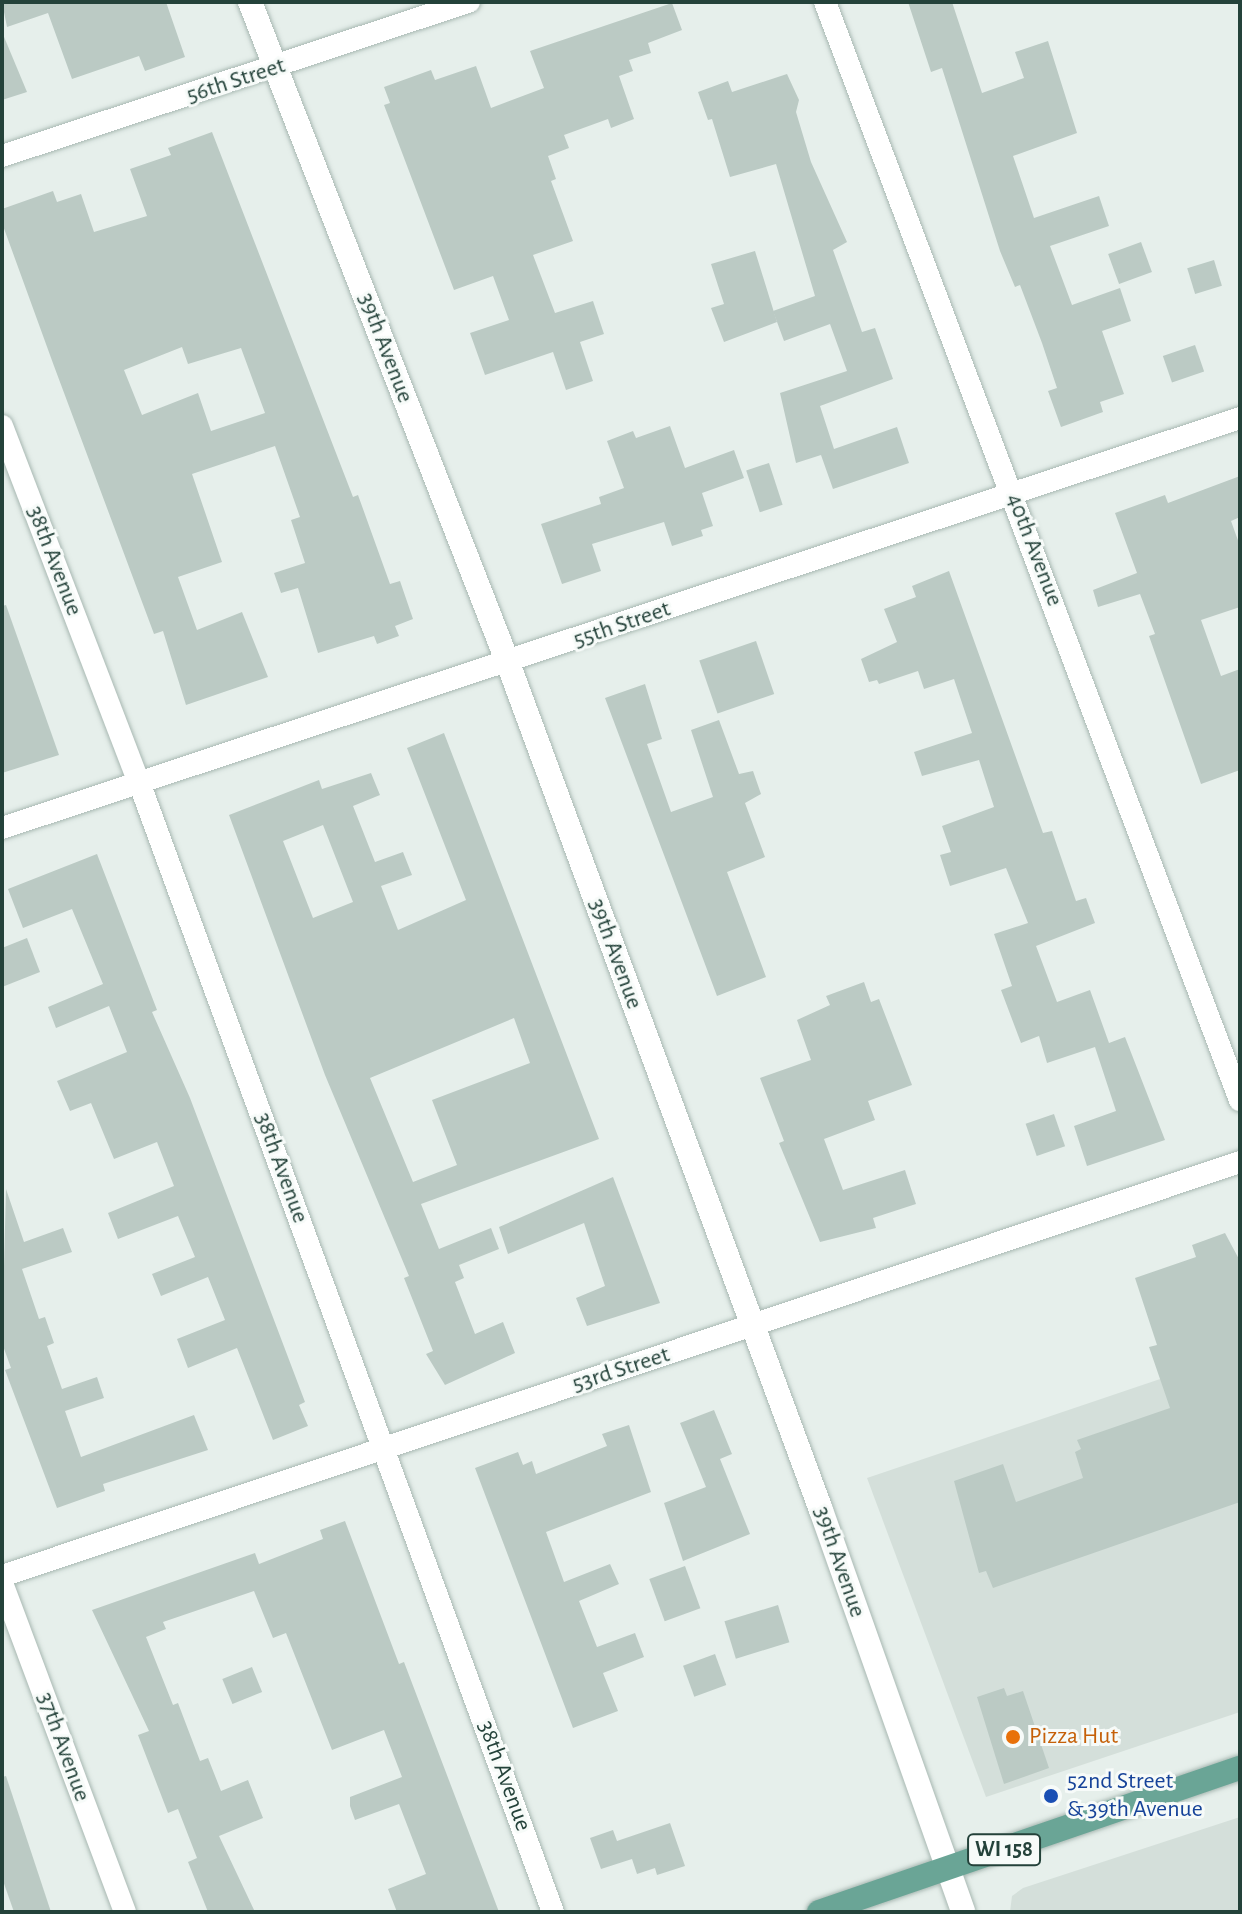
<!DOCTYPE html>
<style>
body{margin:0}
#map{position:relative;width:1242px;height:1914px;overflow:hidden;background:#e6efeb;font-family:"Alegreya Sans",sans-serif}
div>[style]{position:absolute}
.built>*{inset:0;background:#d4dfda}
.building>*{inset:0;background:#bbcac4;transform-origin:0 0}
.roads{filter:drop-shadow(0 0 2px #a8b8b2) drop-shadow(0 0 2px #a8b8b2)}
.street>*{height:22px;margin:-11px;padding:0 11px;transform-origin:11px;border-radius:11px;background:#fff}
.secondary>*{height:24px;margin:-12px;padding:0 12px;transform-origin:12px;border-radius:12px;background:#fff}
.primary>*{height:24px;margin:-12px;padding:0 12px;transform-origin:12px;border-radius:12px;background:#6aa596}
.dots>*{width:22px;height:22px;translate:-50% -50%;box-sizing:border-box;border:4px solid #f7fbf9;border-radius:50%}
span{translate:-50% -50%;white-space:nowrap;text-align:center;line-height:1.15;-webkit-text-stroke:6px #f7fbf9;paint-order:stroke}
.shield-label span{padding:2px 6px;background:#f7fbf9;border:2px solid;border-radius:6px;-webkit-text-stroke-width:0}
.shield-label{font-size:22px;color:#24423a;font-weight:700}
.street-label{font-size:24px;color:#24423a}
.food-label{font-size:24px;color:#c56008}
.left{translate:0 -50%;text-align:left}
.transit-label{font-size:24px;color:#164399}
.frame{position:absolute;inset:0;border:4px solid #24423a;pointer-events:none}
</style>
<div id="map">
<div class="built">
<div style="clip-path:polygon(1240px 1352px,1240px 1712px,986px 1797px,867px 1478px)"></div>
<div style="clip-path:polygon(1240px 1817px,1240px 1912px,1010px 1912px,1012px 1896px,1023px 1888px)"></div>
</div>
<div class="building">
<div style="clip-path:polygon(2px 2px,166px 2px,185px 57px,145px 71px,139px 56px,72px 79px,48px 13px,7px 27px)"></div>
<div style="clip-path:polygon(908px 2px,952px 2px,982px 93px,1024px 78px,1015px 52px,1048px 41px,1077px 133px,1013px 156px,1034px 218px,1099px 196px,1109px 226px,1050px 246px,1072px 305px,1120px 288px,1131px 321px,1102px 331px,1124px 394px,1100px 402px,1103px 412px,1061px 427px,1048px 391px,1057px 388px,1042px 343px,1020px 285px,1015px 287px,1000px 251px,942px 68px,931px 72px)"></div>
<div style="clip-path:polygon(672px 3px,682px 30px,648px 43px,651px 53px,629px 60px,633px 71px,619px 76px,634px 119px,611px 128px,608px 119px,564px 135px,569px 148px,548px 156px,556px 179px,551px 181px,573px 241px,533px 255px,555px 313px,593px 301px,604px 334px,580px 342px,593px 381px,566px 390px,553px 352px,485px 375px,470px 333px,509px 320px,493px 276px,454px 290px,384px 105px,390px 103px,384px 87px,431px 70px,435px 80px,476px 66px,491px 108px,544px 88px,530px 51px)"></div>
<div style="clip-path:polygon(2px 32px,27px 92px,2px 100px)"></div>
<div style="clip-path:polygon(787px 74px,799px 100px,796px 112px,811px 162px,847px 242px,833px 250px,862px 332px,875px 328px,893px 379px,820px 406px,834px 449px,897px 427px,909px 463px,833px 489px,821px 455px,796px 463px,780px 393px,847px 371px,830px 324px,784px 341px,773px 311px,815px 296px,776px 164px,730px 177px,712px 119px,708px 120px,698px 92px,728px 81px,732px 92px)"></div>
<div style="clip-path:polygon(evenodd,212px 132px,353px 497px,358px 495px,390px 584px,400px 581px,413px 619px,395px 626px,399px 636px,377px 644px,374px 636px,318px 653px,298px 588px,281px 593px,274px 573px,305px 563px,291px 520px,300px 517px,275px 446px,192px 474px,222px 562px,178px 577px,197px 630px,242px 612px,268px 677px,186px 705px,163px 631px,154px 634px,54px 366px,2px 223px,2px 209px,53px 191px,57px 202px,81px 194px,94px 232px,147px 216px,130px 169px,171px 155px,168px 148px,212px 132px,182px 347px,188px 364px,241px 348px,265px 413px,211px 431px,198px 393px,142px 415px,124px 370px,182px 347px)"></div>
<div style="left:1141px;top:242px;width:32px;height:35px;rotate:70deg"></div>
<div style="clip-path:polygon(755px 251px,777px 322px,724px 342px,711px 308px,724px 304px,711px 264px)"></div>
<div style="left:1214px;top:260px;width:27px;height:28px;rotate:73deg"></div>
<div style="left:1195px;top:345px;width:28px;height:34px;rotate:71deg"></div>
<div style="clip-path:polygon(670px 426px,685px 468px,734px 450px,744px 478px,702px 493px,713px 526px,701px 530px,703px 536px,672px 546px,664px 522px,592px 544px,601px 571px,562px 584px,541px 524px,601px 504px,599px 497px,624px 488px,607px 441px,633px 431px,636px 438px)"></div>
<div style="left:769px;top:463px;width:44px;height:24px;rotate:72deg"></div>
<div style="clip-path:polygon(1240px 476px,1240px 517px,1231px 521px,1240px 546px,1240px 607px,1201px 620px,1221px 676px,1240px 669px,1240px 770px,1201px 784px,1149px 636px,1155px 634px,1140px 594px,1098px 607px,1093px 590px,1137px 573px,1115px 513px,1165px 495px,1168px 503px)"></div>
<div style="clip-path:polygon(949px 571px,1043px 833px,1052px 831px,1076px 901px,1086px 898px,1095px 923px,1036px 946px,1057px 1002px,1090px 990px,1109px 1043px,1125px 1037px,1165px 1140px,1087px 1166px,1074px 1126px,1116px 1111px,1095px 1047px,1101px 1045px,1047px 1063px,1039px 1036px,1021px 1043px,1001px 990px,1012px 986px,994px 934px,1028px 923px,1006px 868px,950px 886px,940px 855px,951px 852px,942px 826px,994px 807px,979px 760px,922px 776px,914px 752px,972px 733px,954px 679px,924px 689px,918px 671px,879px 684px,877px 680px,869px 682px,861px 659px,897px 642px,884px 609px,916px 597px,912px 586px)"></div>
<div style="clip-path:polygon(6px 605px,59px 755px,2px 773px,2px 606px)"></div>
<div style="left:756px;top:641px;width:56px;height:60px;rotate:71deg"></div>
<div style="clip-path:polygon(645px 684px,662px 739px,647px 744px,671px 812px,713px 797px,691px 730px,719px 720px,739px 774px,753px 771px,761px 794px,745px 803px,765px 857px,727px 872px,766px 977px,717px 996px,605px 698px)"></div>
<div style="clip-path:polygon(evenodd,444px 733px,599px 1139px,421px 1204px,439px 1249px,491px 1228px,499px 1249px,459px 1265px,464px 1278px,455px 1282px,475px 1334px,503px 1322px,515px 1353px,445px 1385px,426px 1354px,433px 1351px,404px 1278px,409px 1276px,325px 1075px,229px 815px,319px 780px,322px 789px,371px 773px,380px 795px,353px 806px,375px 862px,403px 852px,412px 875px,381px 886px,398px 930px,466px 900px,407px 748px,444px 733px,323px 825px,353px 902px,313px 918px,283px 841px,323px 825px,444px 733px,514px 1018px,530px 1063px,432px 1100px,457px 1165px,413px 1182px,370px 1078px,514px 1018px)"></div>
<div style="clip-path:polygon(97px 854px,157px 1010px,152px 1012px,190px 1098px,305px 1402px,299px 1405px,308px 1426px,273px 1440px,237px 1348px,188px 1368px,177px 1339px,225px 1320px,208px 1277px,161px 1296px,152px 1274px,195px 1257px,178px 1216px,118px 1239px,108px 1213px,174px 1186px,157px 1142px,114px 1159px,91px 1103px,70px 1111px,57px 1081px,127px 1052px,109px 1006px,56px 1028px,48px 1007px,103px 984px,72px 909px,23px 928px,8px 889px)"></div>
<div style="clip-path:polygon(27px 938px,40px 972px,2px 987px,2px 948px)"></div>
<div style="clip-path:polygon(864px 982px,871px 1002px,879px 999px,912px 1085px,868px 1101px,875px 1120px,824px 1139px,843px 1190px,905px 1170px,916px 1204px,873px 1218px,876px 1228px,820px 1242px,779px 1143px,784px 1141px,760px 1078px,811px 1060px,797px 1020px,830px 1005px,826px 996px)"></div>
<div style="left:1054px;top:1114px;width:34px;height:30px;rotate:71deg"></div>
<div style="clip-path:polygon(613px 1177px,660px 1303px,587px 1326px,576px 1298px,605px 1286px,584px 1223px,508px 1254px,499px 1227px)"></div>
<div style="clip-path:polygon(6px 1189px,24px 1242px,63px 1228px,72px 1252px,22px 1269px,39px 1319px,45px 1317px,54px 1343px,47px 1346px,62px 1389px,97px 1377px,104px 1398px,65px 1411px,81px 1457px,194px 1415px,208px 1450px,103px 1484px,105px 1491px,57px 1508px,5px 1370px,11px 1368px,2px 1343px)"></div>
<div style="clip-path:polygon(1225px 1233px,1240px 1261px,1240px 1502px,993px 1588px,986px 1571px,979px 1573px,954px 1481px,1003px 1464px,1016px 1502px,1083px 1478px,1075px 1452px,1081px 1449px,1077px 1440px,1170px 1408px,1149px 1347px,1157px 1345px,1135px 1278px,1196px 1257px,1192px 1245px)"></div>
<div style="clip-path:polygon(714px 1410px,732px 1454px,720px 1459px,750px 1534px,683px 1561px,664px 1503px,706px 1487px,680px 1423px)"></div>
<div style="clip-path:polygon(629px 1425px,651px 1492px,546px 1532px,564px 1582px,610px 1564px,619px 1584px,579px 1601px,597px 1647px,635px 1633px,644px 1657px,603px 1673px,618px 1711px,573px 1728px,475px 1468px,518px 1452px,523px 1465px,532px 1461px,536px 1474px,607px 1446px,602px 1434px)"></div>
<div style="clip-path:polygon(345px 1521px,399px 1664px,404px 1662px,499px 1912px,397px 1912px,388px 1889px,426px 1874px,399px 1804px,355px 1820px,350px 1806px,350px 1797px,402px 1777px,384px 1730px,332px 1750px,286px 1633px,273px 1638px,254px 1591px,163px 1622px,166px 1629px,146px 1637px,173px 1705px,178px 1703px,200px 1761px,208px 1758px,221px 1791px,248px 1780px,263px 1818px,219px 1836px,255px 1912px,208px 1912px,188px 1862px,197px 1858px,178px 1809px,168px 1813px,138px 1735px,149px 1731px,92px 1610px,255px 1553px,259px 1564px,323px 1539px,320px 1530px)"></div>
<div style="left:685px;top:1566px;width:45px;height:38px;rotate:70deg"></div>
<div style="left:778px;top:1605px;width:39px;height:56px;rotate:73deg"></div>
<div style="left:715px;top:1654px;width:33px;height:34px;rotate:70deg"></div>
<div style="left:252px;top:1667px;width:27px;height:32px;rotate:68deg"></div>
<div style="clip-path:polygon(1004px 1688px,1007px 1696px,1023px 1691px,1049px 1768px,1004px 1784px,977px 1697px)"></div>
<div style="clip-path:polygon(6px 1776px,51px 1912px,14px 1912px,2px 1878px,2px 1777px)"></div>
<div style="clip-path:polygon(670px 1823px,685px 1866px,657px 1875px,655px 1868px,637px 1874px,632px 1859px,601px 1869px,590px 1838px,613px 1830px,617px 1841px)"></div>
</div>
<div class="roads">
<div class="street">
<div style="left:825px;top:2px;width:1174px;rotate:69.3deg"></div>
<div style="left:2px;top:156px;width:492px;rotate:-18.3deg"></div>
<div style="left:2px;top:426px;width:381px;rotate:69deg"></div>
<div style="left:139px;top:782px;width:1203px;rotate:69.88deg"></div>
<div style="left:2px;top:828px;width:1304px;rotate:-18.32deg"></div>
<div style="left:2px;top:1576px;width:1305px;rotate:-18.49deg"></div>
<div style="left:2px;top:1583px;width:351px;rotate:69.5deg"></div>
</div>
<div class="secondary">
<div style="left:250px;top:2px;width:710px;rotate:68.68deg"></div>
<div style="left:508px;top:663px;width:903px;rotate:69.72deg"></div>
<div style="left:821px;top:1510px;width:426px;rotate:70.5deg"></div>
</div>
<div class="primary">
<div style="left:819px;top:1912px;width:445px;rotate:-18.9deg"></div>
</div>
</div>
<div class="dots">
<div style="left:1013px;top:1737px;background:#e8710a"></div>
<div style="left:1051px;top:1796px;background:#1a4fb4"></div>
</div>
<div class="shield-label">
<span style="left:1004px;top:1850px">WI 158</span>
</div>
<div class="street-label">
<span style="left:236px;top:81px;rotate:-18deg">56th Street</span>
<span style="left:385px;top:348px;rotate:69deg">39th Avenue</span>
<span style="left:1034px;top:550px;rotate:69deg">40th Avenue</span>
<span style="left:54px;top:561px;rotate:69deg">38th Avenue</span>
<span style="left:622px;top:625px;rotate:-19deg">55th Street</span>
<span style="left:615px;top:954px;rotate:70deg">39th Avenue</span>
<span style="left:281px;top:1168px;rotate:70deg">38th Avenue</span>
<span style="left:621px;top:1370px;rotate:-18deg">53rd Street</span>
<span style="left:839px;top:1562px;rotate:71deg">39th Avenue</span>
<span style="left:63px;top:1747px;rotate:70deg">37th Avenue</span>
<span style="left:504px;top:1776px;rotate:70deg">38th Avenue</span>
</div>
<div class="food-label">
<span class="left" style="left:1029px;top:1737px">Pizza Hut</span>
</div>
<div class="transit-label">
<span class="left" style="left:1067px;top:1796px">52nd Street<br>&amp; 39th Avenue</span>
</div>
<div class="frame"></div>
</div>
